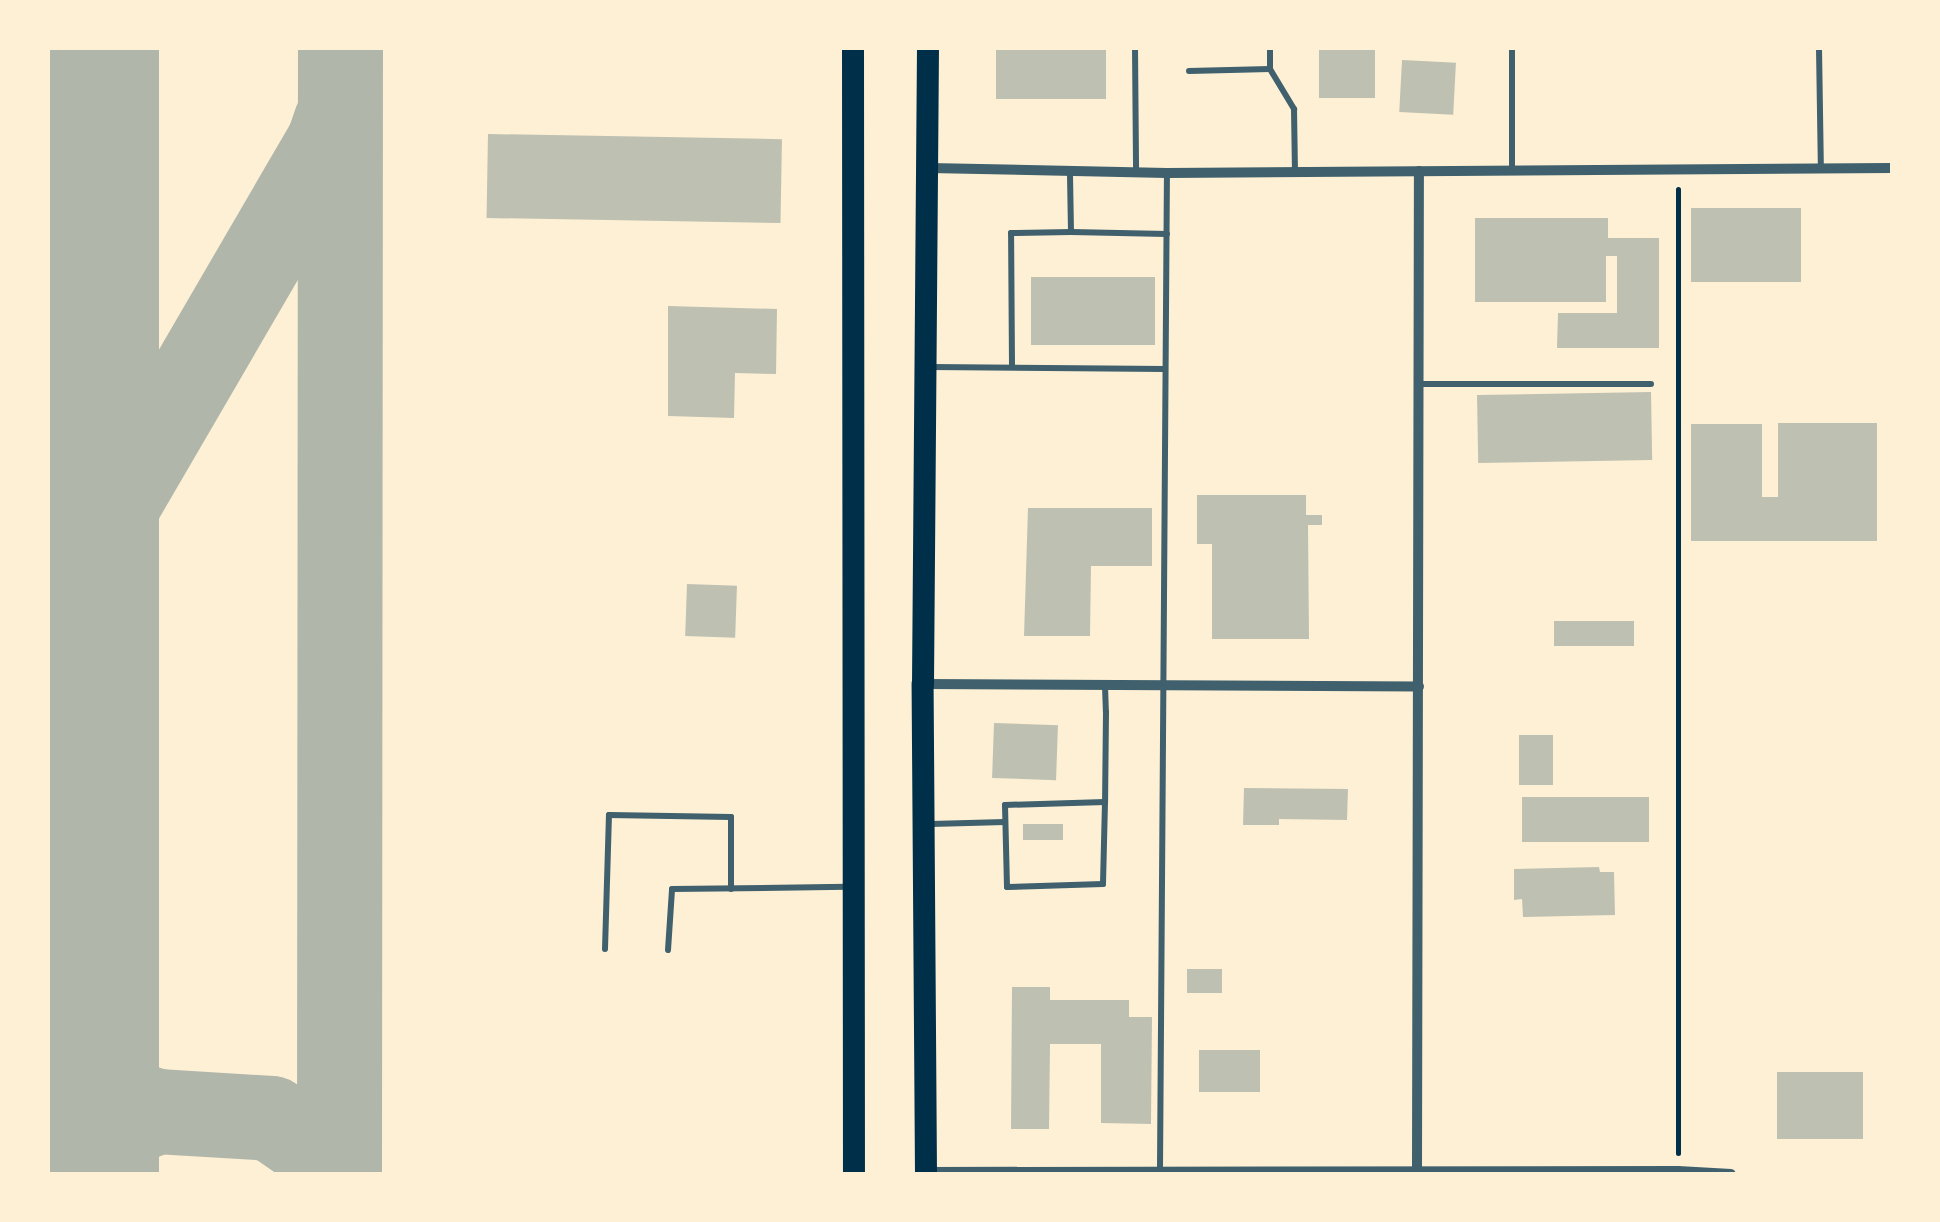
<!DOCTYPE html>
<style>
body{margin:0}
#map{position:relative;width:1940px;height:1222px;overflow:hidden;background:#fdf0d5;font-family:"Varela Round",sans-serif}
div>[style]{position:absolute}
.taxiway>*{height:85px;margin:-42.5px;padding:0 42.5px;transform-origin:42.5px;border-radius:42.5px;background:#b1b6ab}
.runway>*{height:210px;margin:-105px;padding:0 105px;transform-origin:105px;border-radius:105px;background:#b1b6ab}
.building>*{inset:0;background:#bec0b2;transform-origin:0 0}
.path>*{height:5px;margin:-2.5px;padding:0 2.5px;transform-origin:2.5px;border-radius:2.5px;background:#003049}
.service>*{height:6px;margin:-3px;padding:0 3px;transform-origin:3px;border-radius:3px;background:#3f606c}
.minor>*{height:10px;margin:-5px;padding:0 5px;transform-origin:5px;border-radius:5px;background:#3f606c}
.trunk>*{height:22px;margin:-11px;padding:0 11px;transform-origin:11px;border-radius:11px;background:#003049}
span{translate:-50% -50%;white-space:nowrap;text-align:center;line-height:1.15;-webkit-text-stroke:10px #fdf0d5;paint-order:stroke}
.frame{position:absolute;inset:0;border:50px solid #fdf0d5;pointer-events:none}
</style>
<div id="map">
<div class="taxiway">
<div style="left:54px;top:672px;width:111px;rotate:-75.3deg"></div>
<div style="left:82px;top:565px;width:492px;rotate:-59.8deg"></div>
<div style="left:329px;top:140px;width:21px;rotate:-71deg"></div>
<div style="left:54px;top:1006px;width:68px;rotate:67.6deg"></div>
<div style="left:80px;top:1069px;width:42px;rotate:42.1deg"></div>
<div style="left:111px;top:1097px;width:48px;rotate:16.9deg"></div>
<div style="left:157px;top:1111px;width:114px;rotate:3.5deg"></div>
<div style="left:271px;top:1118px;width:51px;rotate:34.6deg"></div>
<div style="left:313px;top:1147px;width:32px;rotate:58deg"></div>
<div style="left:69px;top:1174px;width:33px;rotate:-55deg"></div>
<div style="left:88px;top:1147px;width:25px;rotate:-40deg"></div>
<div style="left:107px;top:1131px;width:54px;rotate:-21.8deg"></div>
<div style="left:339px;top:1174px;width:1126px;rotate:-89.95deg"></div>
</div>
<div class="runway">
<div style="left:54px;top:1174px;width:1126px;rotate:-90deg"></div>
</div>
<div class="building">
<div style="left:996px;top:48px;width:110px;height:51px"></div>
<div style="left:1319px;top:48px;width:56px;height:50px"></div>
<div style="left:1402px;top:60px;width:54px;height:52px;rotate:3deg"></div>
<div style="left:488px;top:134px;width:294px;height:84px;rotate:1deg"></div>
<div style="left:1691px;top:208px;width:110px;height:74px"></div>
<div style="clip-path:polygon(1475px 218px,1608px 218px,1608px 238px,1659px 238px,1659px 348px,1557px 348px,1558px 313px,1617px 313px,1617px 256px,1606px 256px,1606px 302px,1475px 302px)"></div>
<div style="left:1031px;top:277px;width:124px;height:68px"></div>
<div style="clip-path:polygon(668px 306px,777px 309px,776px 374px,735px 373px,734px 418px,668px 416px)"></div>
<div style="left:1651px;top:392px;width:68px;height:174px;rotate:89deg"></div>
<div style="clip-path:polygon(1778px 423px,1877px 423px,1877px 541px,1691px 541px,1691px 424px,1762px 424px,1762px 497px,1778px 497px)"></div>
<div style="clip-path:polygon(1197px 495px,1306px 495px,1306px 515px,1322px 515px,1322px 525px,1308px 525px,1309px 639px,1212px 639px,1212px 544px,1197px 544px)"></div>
<div style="clip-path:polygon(1028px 508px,1152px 508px,1152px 566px,1091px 566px,1090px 636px,1024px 636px)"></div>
<div style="left:687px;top:584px;width:50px;height:52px;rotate:2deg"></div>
<div style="left:1554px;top:621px;width:80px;height:25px"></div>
<div style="left:994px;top:723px;width:64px;height:55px;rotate:2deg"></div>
<div style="left:1519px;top:735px;width:34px;height:50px"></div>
<div style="clip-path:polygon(1244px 788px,1348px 789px,1347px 820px,1279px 819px,1279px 825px,1243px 825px)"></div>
<div style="left:1522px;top:797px;width:127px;height:45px"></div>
<div style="left:1023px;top:824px;width:40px;height:16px"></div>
<div style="clip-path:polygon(1599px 867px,1600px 872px,1614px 872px,1615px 915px,1523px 917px,1522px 899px,1514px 900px,1514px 869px)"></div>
<div style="left:1187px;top:969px;width:35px;height:24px"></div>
<div style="clip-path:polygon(1012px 987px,1050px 987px,1050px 1000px,1129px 1000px,1129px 1017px,1152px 1017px,1151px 1124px,1101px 1123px,1101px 1044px,1050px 1044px,1049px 1129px,1011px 1129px)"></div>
<div style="left:1260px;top:1050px;width:42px;height:61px;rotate:90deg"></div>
<div style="left:1777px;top:1072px;width:86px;height:67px"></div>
</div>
<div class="path">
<div style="left:1678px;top:1153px;width:964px;rotate:-90deg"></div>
</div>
<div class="service">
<div style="left:1135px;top:48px;width:124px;rotate:89.5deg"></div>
<div style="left:1270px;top:48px;width:21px;rotate:90deg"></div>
<div style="left:1270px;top:69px;width:47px;rotate:59deg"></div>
<div style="left:1294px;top:109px;width:62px;rotate:89.1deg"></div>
<div style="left:1819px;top:48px;width:121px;rotate:89.1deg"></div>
<div style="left:1189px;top:71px;width:81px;rotate:-1.4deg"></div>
<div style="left:1512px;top:169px;width:121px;rotate:-90deg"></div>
<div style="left:1071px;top:232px;width:96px;rotate:1.2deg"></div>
<div style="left:1012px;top:366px;width:133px;rotate:-90.4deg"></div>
<div style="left:1011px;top:233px;width:60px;rotate:-1deg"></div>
<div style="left:1071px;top:232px;width:60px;rotate:-91deg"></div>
<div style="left:931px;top:367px;width:234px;rotate:0.5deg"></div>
<div style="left:1420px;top:384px;width:231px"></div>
<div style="left:1105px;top:686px;width:26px;rotate:88deg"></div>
<div style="left:1106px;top:712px;width:90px;rotate:90.6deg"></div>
<div style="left:1105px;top:802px;width:82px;rotate:91.4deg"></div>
<div style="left:1103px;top:884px;width:96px;rotate:178.2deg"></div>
<div style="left:1007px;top:887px;width:82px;rotate:-91.4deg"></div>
<div style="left:1005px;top:805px;width:100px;rotate:-1.7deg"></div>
<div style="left:931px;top:824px;width:74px;rotate:-1.5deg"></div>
<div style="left:605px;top:949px;width:134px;rotate:-88.3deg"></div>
<div style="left:609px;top:815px;width:122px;rotate:0.9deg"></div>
<div style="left:731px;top:817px;width:72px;rotate:90deg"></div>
<div style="left:668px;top:950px;width:61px;rotate:-86.2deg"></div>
<div style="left:672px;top:889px;width:176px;rotate:-0.7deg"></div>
<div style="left:1160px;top:1169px;width:996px;rotate:-89.6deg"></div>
</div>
<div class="minor">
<div style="left:929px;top:168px;width:238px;rotate:1.2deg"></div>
<div style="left:1167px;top:173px;width:725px;rotate:-0.4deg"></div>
<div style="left:925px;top:684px;width:494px;rotate:0.3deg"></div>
<div style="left:1417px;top:1170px;width:999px;rotate:-89.89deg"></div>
<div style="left:927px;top:1172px;width:751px;rotate:-0.08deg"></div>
<div style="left:1678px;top:1171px;width:53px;rotate:3.2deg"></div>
</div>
<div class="trunk">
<div style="left:853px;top:48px;width:1126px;rotate:89.95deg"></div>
<div style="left:926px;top:1174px;width:490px;rotate:-90.4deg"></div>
<div style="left:923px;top:684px;width:636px;rotate:-89.55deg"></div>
</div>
<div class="frame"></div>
</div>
